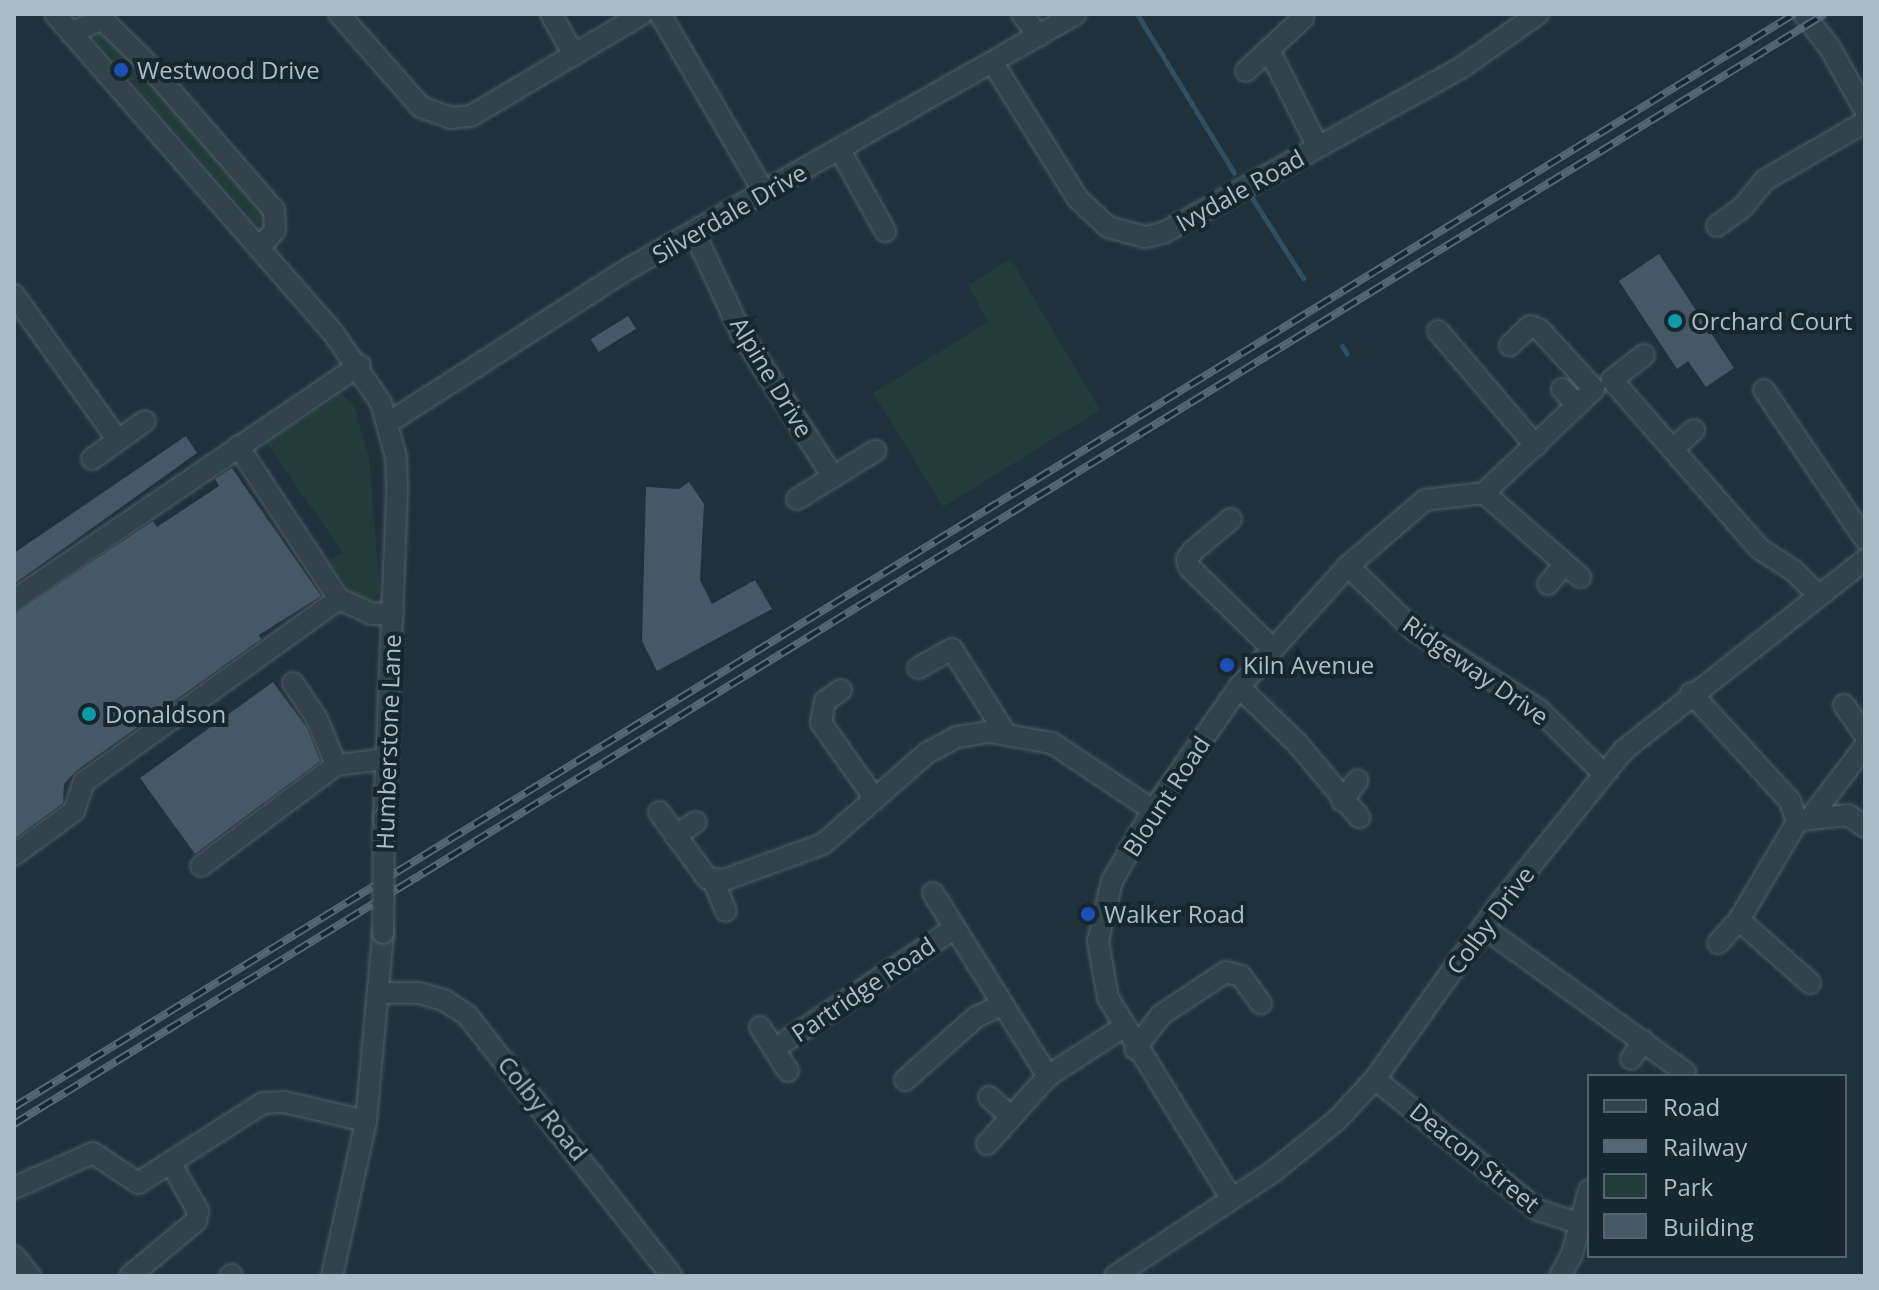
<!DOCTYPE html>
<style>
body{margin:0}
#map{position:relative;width:1879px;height:1290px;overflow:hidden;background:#1f313b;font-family:"Open Sans",sans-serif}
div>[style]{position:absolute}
.green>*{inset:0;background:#213c39}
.stream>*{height:5px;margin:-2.5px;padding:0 2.5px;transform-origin:2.5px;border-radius:2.5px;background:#2f4f62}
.building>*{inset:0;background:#445965;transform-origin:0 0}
.roads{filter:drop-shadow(0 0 2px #506068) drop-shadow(0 0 2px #506068)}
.minor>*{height:20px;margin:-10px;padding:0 10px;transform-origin:10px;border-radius:10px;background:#33424b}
.rail>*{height:8px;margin-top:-4px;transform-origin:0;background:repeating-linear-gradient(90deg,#18272f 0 15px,#546772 0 30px);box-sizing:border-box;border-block:2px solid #546772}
.bridges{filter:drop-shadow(0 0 2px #506068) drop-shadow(0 0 2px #506068)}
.minor-bridge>*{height:20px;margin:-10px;padding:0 10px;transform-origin:10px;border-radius:10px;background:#33424b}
.dots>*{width:22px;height:22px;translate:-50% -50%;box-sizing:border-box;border:4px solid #18272f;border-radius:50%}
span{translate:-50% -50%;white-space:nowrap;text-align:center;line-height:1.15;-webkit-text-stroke:8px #18272f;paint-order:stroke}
.poi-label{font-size:24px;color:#adbdc7}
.left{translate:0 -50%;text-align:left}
.street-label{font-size:24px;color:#adbdc7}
.frame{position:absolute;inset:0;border:16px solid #adbdc7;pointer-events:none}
.legend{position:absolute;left:1587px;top:1074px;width:260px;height:184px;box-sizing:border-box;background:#18272f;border:2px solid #54636c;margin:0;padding:10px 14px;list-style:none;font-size:24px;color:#adbdc7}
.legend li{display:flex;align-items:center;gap:16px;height:40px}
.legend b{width:40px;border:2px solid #54636c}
</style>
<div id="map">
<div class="green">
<div style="clip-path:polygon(98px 23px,269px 215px,266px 227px,255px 222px,96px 40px,92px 33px)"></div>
<div style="clip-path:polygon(1011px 259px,1100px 410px,943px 507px,873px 393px,988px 322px,968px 285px)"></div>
<div style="clip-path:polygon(342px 394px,354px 406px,369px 458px,380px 591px,373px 600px,354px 597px,329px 559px,343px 553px,266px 442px)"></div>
</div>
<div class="stream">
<div style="left:1137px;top:14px;width:186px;rotate:58.6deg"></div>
<div style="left:1252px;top:198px;width:95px;rotate:57.5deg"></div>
<div style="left:1342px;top:346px;width:9px;rotate:58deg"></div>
</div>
<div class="building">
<div style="clip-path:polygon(1659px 254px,1734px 368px,1706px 387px,1688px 361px,1677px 369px,1619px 281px)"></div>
<div style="left:628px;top:316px;width:15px;height:44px;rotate:58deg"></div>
<div style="clip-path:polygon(186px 436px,197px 453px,14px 584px,14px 553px)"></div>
<div style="clip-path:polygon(232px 468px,321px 596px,259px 635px,261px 639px,76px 771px,64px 784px,63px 803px,14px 839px,14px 614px,153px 521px,157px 527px,219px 486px,215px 479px)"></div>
<div style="clip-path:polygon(689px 482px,704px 504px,700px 580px,712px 604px,755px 580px,772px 609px,657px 671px,642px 641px,646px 487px,679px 489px)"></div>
<div style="clip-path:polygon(273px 682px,307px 728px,320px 761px,195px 854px,140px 778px)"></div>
</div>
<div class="roads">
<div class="minor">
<div style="left:55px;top:14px;width:421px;rotate:48.9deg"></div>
<div style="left:332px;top:331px;width:87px;rotate:55.8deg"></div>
<div style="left:381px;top:403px;width:56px;rotate:74.5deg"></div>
<div style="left:396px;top:457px;width:37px;rotate:88deg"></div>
<div style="left:397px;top:494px;width:324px;rotate:92.3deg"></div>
<div style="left:339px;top:14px;width:124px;rotate:48.6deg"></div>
<div style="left:421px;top:107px;width:32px;rotate:20deg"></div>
<div style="left:451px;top:118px;width:20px;rotate:-6deg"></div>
<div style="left:471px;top:116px;width:199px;rotate:-30.8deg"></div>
<div style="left:551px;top:14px;width:47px;rotate:60.7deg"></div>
<div style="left:660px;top:14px;width:206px;rotate:59.7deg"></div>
<div style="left:1022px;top:14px;width:28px;rotate:52deg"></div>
<div style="left:1804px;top:14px;width:43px;rotate:52.6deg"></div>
<div style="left:1830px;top:48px;width:71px;rotate:60.6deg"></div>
<div style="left:71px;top:33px;width:34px;rotate:-24deg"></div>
<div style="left:102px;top:19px;width:57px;rotate:44.3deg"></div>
<div style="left:143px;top:59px;width:200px;rotate:49.1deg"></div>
<div style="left:274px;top:210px;width:20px;rotate:87deg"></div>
<div style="left:275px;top:230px;width:23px;rotate:131deg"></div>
<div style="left:1270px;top:52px;width:106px;rotate:63.2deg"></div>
<div style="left:993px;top:63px;width:160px;rotate:58deg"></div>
<div style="left:1078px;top:199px;width:41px;rotate:43deg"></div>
<div style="left:1108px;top:227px;width:38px;rotate:15deg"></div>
<div style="left:1145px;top:237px;width:18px;rotate:-13deg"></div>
<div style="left:1163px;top:233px;width:342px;rotate:-29deg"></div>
<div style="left:1462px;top:67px;width:93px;rotate:-34.9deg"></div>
<div style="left:1246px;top:71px;width:78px;rotate:-42.9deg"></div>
<div style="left:840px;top:150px;width:93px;rotate:60.9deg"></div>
<div style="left:1717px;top:226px;width:32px;rotate:-36deg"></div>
<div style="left:1743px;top:207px;width:35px;rotate:-51deg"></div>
<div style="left:1765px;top:180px;width:116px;rotate:-30.1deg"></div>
<div style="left:694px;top:232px;width:111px;rotate:65deg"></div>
<div style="left:741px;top:333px;width:171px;rotate:57.4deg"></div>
<div style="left:14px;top:295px;width:178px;rotate:54.4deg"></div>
<div style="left:1438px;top:331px;width:151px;rotate:49.6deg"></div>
<div style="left:1644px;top:355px;width:41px;rotate:142deg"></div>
<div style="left:1612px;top:380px;width:225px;rotate:48.8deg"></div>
<div style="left:1760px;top:549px;width:40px;rotate:32.9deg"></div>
<div style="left:1794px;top:571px;width:35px;rotate:45deg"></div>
<div style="left:1562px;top:389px;width:22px;rotate:47deg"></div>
<div style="left:1764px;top:390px;width:180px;rotate:55.9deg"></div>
<div style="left:388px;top:423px;width:285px;rotate:-32.7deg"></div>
<div style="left:628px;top:269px;width:515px;rotate:-29.65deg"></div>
<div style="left:238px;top:446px;width:183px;rotate:56.6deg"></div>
<div style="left:339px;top:599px;width:37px;rotate:24deg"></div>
<div style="left:373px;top:614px;width:20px;rotate:-3deg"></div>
<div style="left:1674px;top:448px;width:27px;rotate:-42deg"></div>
<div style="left:92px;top:459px;width:65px;rotate:-35.6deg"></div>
<div style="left:1484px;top:493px;width:128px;rotate:41.2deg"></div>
<div style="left:797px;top:499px;width:92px;rotate:-31.6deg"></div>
<div style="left:1231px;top:519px;width:50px;rotate:139.9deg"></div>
<div style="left:1193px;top:551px;width:10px;rotate:127deg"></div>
<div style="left:1187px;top:559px;width:8px;rotate:76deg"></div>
<div style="left:1189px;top:567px;width:115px;rotate:44.3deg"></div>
<div style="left:1348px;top:566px;width:91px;rotate:44.1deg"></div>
<div style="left:1413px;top:629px;width:150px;rotate:32.7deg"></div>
<div style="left:1539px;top:710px;width:91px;rotate:44.6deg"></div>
<div style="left:1548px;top:584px;width:23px;rotate:-50deg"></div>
<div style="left:14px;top:600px;width:418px;rotate:-34.2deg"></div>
<div style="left:918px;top:668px;width:39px;rotate:-29deg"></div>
<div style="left:952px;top:649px;width:101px;rotate:57.6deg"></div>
<div style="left:293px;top:683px;width:43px;rotate:56.3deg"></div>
<div style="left:317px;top:719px;width:50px;rotate:67.6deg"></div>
<div style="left:1239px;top:687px;width:81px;rotate:44deg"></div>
<div style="left:1297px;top:743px;width:97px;rotate:50deg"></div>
<div style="left:841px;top:690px;width:19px;rotate:145deg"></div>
<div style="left:825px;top:701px;width:22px;rotate:100deg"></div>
<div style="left:821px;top:723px;width:93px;rotate:54.6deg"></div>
<div style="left:1691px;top:693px;width:147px;rotate:47.5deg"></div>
<div style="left:1790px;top:801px;width:22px;rotate:72deg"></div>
<div style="left:1797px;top:822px;width:114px;rotate:120.6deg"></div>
<div style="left:1739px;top:920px;width:31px;rotate:132deg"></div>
<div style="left:1844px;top:705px;width:37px;rotate:55deg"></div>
<div style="left:1342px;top:801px;width:26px;rotate:-53deg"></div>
<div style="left:659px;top:812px;width:82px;rotate:54deg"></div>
<div style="left:707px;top:878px;width:17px;rotate:7deg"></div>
<div style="left:724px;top:880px;width:105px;rotate:-20deg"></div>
<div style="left:823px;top:844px;width:138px;rotate:-41.2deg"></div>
<div style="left:927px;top:753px;width:34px;rotate:-28deg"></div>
<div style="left:957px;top:737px;width:33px;rotate:-9deg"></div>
<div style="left:990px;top:732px;width:63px;rotate:10.1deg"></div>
<div style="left:1052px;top:743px;width:121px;rotate:33.6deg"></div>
<div style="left:1811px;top:817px;width:89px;rotate:-52.7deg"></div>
<div style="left:1802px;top:820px;width:46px;rotate:-6.2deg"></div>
<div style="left:1848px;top:815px;width:21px;rotate:35deg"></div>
<div style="left:675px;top:836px;width:25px;rotate:-34deg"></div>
<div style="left:14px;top:855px;width:74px;rotate:-36.3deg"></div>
<div style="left:74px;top:811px;width:31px;rotate:-71deg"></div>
<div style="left:84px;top:782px;width:314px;rotate:-35.7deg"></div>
<div style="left:201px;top:866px;width:169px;rotate:-36.8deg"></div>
<div style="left:336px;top:765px;width:51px;rotate:-6.7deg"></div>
<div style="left:714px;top:882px;width:31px;rotate:68deg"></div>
<div style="left:933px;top:893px;width:216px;rotate:57.9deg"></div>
<div style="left:1739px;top:920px;width:95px;rotate:41.6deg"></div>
<div style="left:1483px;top:927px;width:249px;rotate:35.7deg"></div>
<div style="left:380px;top:993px;width:39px"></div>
<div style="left:419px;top:993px;width:26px;rotate:16deg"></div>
<div style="left:444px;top:1000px;width:27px;rotate:33deg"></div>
<div style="left:467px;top:1015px;width:332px;rotate:51.9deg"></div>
<div style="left:760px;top:1027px;width:52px;rotate:57.5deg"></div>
<div style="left:774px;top:1049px;width:216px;rotate:-33.8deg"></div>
<div style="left:1135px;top:1049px;width:43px;rotate:-52.6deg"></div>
<div style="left:1161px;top:1015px;width:78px;rotate:-33.5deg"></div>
<div style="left:1226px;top:972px;width:16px;rotate:15deg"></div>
<div style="left:1241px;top:976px;width:34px;rotate:54deg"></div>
<div style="left:1631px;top:1059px;width:22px;rotate:-56deg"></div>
<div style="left:1375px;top:1079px;width:209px;rotate:38.8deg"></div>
<div style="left:1538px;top:1210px;width:45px;rotate:18deg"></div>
<div style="left:905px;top:1080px;width:95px;rotate:-41.6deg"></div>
<div style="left:976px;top:1017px;width:29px;rotate:-25deg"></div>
<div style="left:989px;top:1097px;width:30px;rotate:42deg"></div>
<div style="left:987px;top:1144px;width:91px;rotate:-48.1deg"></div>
<div style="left:1048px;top:1076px;width:88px;rotate:-33deg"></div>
<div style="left:14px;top:1188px;width:86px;rotate:-23.9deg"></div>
<div style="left:93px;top:1153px;width:54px;rotate:33.7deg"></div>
<div style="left:138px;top:1183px;width:148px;rotate:-32.6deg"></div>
<div style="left:263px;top:1103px;width:21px;rotate:-3deg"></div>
<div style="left:284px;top:1102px;width:84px;rotate:13deg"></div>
<div style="left:1231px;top:1198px;width:235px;rotate:-121.6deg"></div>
<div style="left:1108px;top:998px;width:58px;rotate:-100deg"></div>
<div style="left:1098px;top:941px;width:62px;rotate:-76.9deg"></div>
<div style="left:1112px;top:881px;width:82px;rotate:-60deg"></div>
<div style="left:1153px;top:810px;width:150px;rotate:-55deg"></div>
<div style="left:1239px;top:687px;width:163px;rotate:-48deg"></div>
<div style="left:1348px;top:566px;width:101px;rotate:-40.6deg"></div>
<div style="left:1425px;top:500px;width:59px;rotate:-6.8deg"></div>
<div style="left:1484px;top:493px;width:151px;rotate:-43.4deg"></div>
<div style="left:1594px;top:389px;width:81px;rotate:-132.5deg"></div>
<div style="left:1539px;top:329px;width:9px;rotate:-162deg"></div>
<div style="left:1530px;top:326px;width:28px;rotate:136deg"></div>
<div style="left:14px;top:1256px;width:26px;rotate:51deg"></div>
<div style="left:130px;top:1276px;width:86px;rotate:-39.8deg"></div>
<div style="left:196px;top:1221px;width:10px;rotate:-79deg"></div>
<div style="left:198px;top:1211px;width:56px;rotate:-119.7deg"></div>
<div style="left:230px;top:1276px;width:2px;rotate:-27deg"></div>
<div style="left:332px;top:1276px;width:159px;rotate:-77.6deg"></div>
<div style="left:366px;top:1121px;width:189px;rotate:-84.8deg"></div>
<div style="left:1115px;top:1276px;width:191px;rotate:-33.4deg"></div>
<div style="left:1274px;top:1171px;width:81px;rotate:-39deg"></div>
<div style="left:1337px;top:1120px;width:56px;rotate:-47.2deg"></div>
<div style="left:1375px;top:1079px;width:219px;rotate:-54.5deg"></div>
<div style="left:1502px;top:901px;width:194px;rotate:-51.1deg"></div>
<div style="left:1624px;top:750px;width:307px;rotate:-38.3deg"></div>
<div style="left:1560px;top:1276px;width:25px;rotate:-61deg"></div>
<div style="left:1572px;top:1254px;width:66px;rotate:-75.1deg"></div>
</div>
</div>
<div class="rail">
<div style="left:14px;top:1107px;width:2089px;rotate:-31.55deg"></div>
<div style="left:14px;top:1124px;width:2124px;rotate:-31.51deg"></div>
</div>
<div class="bridges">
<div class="minor-bridge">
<div style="left:383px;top:933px;width:115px;rotate:-89.5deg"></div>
</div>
</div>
<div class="dots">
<div style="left:121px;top:70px;background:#1a4fb4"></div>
<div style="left:1675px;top:321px;background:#0f9aa8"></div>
<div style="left:1227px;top:665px;background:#1a4fb4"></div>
<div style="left:89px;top:714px;background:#0f9aa8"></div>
<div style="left:1088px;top:914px;background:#1a4fb4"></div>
</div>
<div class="poi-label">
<span class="left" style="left:137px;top:70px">Westwood Drive</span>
<span class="left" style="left:1691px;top:321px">Orchard Court</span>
<span class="left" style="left:1243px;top:665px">Kiln Avenue</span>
<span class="left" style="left:105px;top:714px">Donaldson</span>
<span class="left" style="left:1104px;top:914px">Walker Road</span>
</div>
<div class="street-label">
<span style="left:1240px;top:190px;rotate:-29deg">Ivydale Road</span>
<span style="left:729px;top:213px;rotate:-30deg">Silverdale Drive</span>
<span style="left:772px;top:377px;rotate:59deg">Alpine Drive</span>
<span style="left:1476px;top:670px;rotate:35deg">Ridgeway Drive</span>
<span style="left:388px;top:742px;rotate:-88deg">Humberstone Lane</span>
<span style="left:1166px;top:796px;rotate:-57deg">Blount Road</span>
<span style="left:1490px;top:920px;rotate:-53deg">Colby Drive</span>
<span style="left:863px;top:989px;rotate:-34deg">Partridge Road</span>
<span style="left:543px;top:1108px;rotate:51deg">Colby Road</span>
<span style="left:1475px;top:1157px;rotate:39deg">Deacon Street</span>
</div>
<div class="frame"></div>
<ul class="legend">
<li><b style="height:10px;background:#33424b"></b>Road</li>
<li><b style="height:10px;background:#546772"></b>Railway</li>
<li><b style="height:22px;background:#213c39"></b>Park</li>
<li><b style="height:22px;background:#445965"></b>Building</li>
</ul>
</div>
